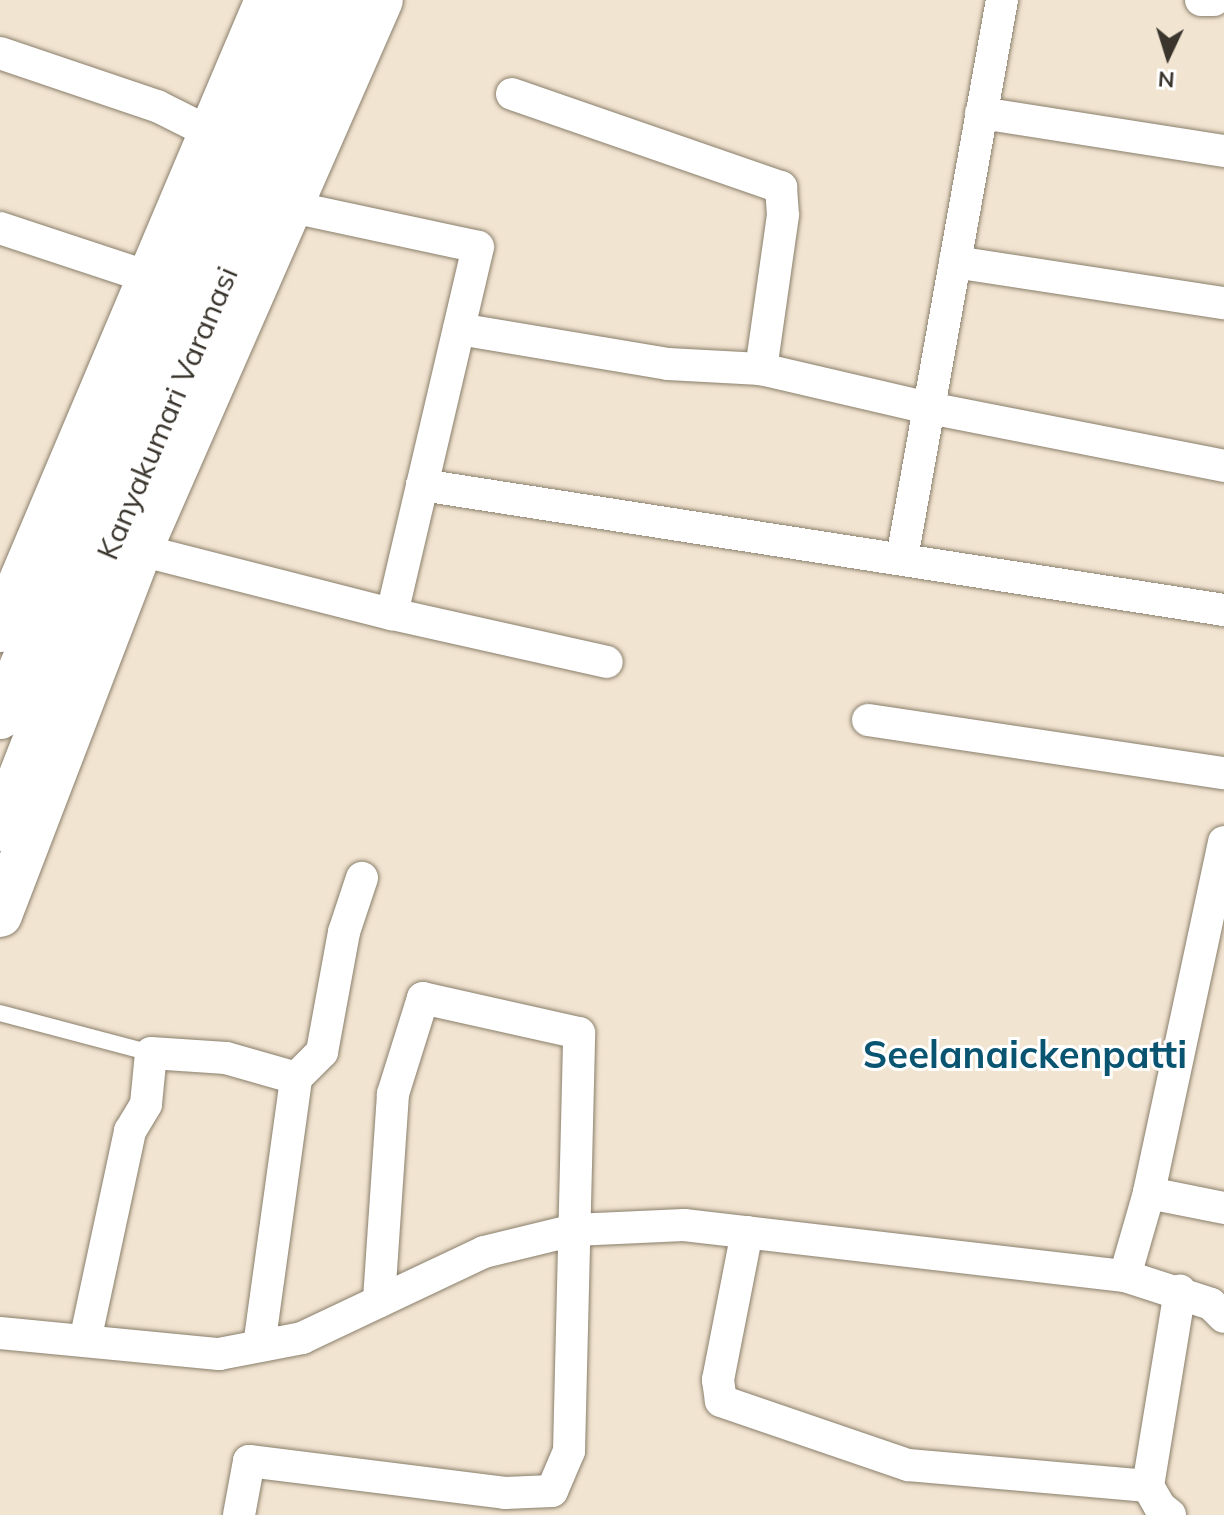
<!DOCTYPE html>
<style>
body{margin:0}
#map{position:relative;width:1224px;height:1515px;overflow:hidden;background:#f1e4d0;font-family:Mulish,sans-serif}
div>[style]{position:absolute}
.roads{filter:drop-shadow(0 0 2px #8a7f6c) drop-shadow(0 0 2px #8a7f6c)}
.lane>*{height:16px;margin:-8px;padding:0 8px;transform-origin:8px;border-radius:8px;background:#fff}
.street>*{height:32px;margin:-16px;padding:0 16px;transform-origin:16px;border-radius:16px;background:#fff}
.secondary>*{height:44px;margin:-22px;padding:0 22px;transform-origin:22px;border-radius:22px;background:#fff}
.highway>*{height:44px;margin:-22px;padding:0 22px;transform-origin:22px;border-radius:22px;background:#fff}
span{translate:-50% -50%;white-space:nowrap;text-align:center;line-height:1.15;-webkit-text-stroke:6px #fff;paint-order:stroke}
.street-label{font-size:30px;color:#39342c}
.district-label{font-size:38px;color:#095470;font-weight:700}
.north{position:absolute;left:1128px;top:16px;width:80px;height:80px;-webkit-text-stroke:6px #fff;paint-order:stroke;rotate:184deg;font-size:22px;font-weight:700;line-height:32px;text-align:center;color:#39342c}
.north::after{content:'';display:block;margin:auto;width:28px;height:36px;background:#39342c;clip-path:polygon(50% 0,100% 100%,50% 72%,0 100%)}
</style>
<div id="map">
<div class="roads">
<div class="lane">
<div style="left:0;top:1013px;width:156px;rotate:14.8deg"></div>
</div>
<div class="street">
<div style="left:1201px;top:0;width:13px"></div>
<div style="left:0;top:53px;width:166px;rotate:18.7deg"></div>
<div style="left:157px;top:106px;width:58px;rotate:26.6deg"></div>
<div style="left:512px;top:94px;width:285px;rotate:19.1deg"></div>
<div style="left:781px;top:187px;width:28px;rotate:86deg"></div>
<div style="left:783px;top:215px;width:156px;rotate:98.1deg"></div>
<div style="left:981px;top:113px;width:246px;rotate:8.9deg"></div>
<div style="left:292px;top:207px;width:190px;rotate:12.1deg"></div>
<div style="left:478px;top:247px;width:377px;rotate:103.2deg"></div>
<div style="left:0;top:228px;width:156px;rotate:18.3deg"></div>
<div style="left:955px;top:262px;width:272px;rotate:8.7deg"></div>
<div style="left:459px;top:329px;width:212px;rotate:9.5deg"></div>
<div style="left:668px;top:364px;width:93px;rotate:3.1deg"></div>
<div style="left:761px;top:369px;width:172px;rotate:13.1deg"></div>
<div style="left:929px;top:408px;width:301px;rotate:11.1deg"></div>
<div style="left:422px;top:485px;width:812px;rotate:8.86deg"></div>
<div style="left:140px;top:550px;width:260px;rotate:14.3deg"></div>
<div style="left:392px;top:614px;width:220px;rotate:12.6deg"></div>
<div style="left:902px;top:558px;width:567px;rotate:-79.84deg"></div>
<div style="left:868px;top:720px;width:360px;rotate:8.5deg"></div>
<div style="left:1224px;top:842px;width:359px;rotate:102.1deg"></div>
<div style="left:1149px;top:1193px;width:76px;rotate:11.3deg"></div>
<div style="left:747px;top:1232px;width:151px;rotate:101.1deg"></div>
<div style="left:718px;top:1380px;width:21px;rotate:82deg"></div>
<div style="left:721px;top:1401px;width:198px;rotate:18.9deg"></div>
<div style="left:908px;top:1465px;width:241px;rotate:5deg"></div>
<div style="left:1125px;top:1276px;width:86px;rotate:-73.9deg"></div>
<div style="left:0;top:1333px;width:220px;rotate:5.5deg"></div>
<div style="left:219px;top:1354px;width:85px;rotate:-10.9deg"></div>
<div style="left:302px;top:1338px;width:201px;rotate:-25.3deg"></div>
<div style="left:484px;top:1252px;width:93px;rotate:-13.7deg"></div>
<div style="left:574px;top:1230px;width:110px;rotate:-2.6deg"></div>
<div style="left:684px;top:1225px;width:444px;rotate:6.6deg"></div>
<div style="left:1125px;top:1276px;width:90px;rotate:18deg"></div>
<div style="left:1211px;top:1304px;width:18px;rotate:45deg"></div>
<div style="left:85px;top:1341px;width:215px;rotate:-77.9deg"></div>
<div style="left:130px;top:1131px;width:31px;rotate:-59deg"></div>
<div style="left:146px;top:1104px;width:51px;rotate:-84.4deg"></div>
<div style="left:151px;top:1053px;width:75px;rotate:3.8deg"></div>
<div style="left:226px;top:1058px;width:73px;rotate:15.9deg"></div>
<div style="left:259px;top:1346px;width:271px;rotate:-82.1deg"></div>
<div style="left:296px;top:1078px;width:37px;rotate:-45deg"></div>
<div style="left:322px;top:1052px;width:122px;rotate:-79.6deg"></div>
<div style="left:344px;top:932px;width:57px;rotate:-71.6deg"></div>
<div style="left:239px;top:1515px;width:55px;rotate:-79.5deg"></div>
<div style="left:249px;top:1461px;width:258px;rotate:7.1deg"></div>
<div style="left:505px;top:1493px;width:47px;rotate:-2.4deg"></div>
<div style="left:552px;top:1491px;width:43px;rotate:-67deg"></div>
<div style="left:569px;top:1451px;width:418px;rotate:-88.6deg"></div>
<div style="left:579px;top:1033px;width:160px;rotate:-167.4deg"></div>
<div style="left:423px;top:998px;width:101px;rotate:107.4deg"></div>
<div style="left:393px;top:1094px;width:208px;rotate:93.9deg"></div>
<div style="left:1170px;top:1515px;width:13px;rotate:-141deg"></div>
<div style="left:1160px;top:1507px;width:24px;rotate:-120deg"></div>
<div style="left:1148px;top:1486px;width:198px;rotate:-80.7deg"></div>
</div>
<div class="secondary">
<div style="left:0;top:630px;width:684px;rotate:-67.03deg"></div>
<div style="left:0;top:915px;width:391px;rotate:-69deg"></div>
<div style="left:140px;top:550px;width:600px;rotate:-66.34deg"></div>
</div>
<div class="highway">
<div style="left:0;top:717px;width:779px;rotate:-67.02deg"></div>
<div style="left:0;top:829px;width:309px;rotate:-68.7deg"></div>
<div style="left:112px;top:541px;width:587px;rotate:-67.06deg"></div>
</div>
</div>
<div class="street-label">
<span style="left:167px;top:413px;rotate:-67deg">Kanyakumari Varanasi</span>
</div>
<div class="district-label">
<span style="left:1025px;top:1055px">Seelanaickenpatti</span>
</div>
<div class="north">N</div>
</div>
